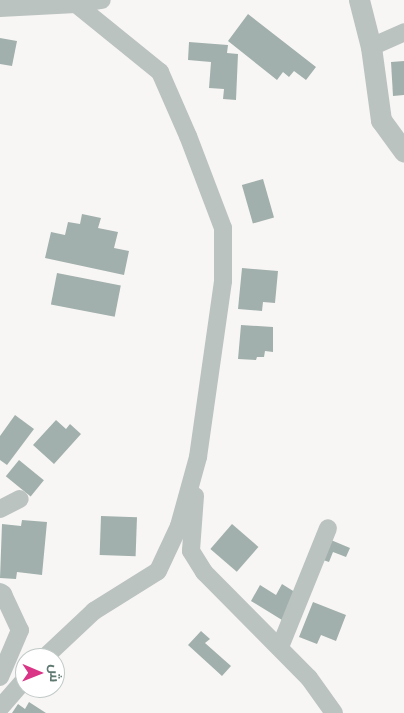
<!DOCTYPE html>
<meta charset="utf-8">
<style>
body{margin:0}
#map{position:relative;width:404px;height:713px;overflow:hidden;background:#f8f6f5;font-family:"Nunito Sans",Cairo,sans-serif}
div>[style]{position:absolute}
.building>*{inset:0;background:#a1b0ac;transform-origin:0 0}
.minor>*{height:18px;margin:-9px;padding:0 9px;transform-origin:9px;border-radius:9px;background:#bac3c0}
.tertiary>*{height:21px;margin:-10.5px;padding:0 10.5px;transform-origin:10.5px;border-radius:10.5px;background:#bac3c0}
span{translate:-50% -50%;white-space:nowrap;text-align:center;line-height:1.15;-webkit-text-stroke:5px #fff;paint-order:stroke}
.north{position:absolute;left:15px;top:648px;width:50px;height:50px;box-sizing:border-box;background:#fff;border:1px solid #bfc9c6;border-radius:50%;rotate:91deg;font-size:14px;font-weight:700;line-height:20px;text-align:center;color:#5f7871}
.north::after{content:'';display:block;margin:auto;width:18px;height:22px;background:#d93486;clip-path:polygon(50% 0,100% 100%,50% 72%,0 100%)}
</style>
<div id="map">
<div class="building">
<div style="clip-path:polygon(248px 14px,316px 67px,306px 80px,294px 71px,289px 77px,283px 72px,277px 80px,228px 41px)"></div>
<div style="clip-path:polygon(0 38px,17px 41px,12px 66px,0 64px)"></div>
<div style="clip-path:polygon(189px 42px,228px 45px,227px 53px,238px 54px,236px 100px,223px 99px,224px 89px,209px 88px,211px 62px,188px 60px)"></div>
<div style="clip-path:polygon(404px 61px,404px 95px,393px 96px,391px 62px)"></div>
<div style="left:263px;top:179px;width:40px;height:22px;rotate:74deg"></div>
<div style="clip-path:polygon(82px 214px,101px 218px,98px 228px,118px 232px,114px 248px,129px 251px,124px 275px,45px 258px,51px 232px,65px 235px,68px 222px,80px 224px)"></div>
<div style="clip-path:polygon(242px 268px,278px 271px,275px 303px,263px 302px,262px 311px,238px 309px)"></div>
<div style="left:57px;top:273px;width:65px;height:32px;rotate:11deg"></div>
<div style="clip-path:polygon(241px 325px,273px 327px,273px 352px,265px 351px,264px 357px,257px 357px,256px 360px,238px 359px)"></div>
<div style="clip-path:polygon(15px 415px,34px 429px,7px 465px,0 460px,0 436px)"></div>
<div style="clip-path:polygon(56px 420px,66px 429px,70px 424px,81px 434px,54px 464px,33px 445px)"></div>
<div style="left:19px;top:460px;width:32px;height:21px;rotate:39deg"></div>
<div style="left:101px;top:516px;width:36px;height:39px;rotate:2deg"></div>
<div style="clip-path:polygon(22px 520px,47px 522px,42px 575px,17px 572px,16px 579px,0 578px,2px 524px,21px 526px)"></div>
<div style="left:232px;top:524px;width:35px;height:33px;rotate:41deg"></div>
<div style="clip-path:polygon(331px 540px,350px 548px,346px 557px,333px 552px,329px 562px,323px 560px)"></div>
<div style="clip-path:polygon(282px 584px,298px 594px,282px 620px,251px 601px,260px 585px,276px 595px)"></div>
<div style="clip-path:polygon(313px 602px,346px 615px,336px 641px,321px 635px,317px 644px,299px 637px)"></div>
<div style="clip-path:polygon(201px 631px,210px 639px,205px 643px,231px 666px,222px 676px,188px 645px)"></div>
<div style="clip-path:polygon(29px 702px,46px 713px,12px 713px,18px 704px,25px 709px)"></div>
</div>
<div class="minor">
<div style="left:0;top:8px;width:76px;rotate:-3deg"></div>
<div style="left:76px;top:4px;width:26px;rotate:-9deg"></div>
<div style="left:371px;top:47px;width:36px;rotate:-24deg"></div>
<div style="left:195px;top:496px;width:55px;rotate:94.2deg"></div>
<div style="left:191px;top:551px;width:25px;rotate:58deg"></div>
<div style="left:204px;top:572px;width:149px;rotate:45.3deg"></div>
<div style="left:309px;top:678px;width:43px;rotate:54.5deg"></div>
<div style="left:0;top:509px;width:22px;rotate:-27deg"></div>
<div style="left:0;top:592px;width:4px;rotate:34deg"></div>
<div style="left:3px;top:594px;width:40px;rotate:65deg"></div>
<div style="left:20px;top:630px;width:51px;rotate:113.1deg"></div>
<div style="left:280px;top:647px;width:128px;rotate:-68deg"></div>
<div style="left:44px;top:658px;width:69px;rotate:-43.2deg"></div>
<div style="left:94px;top:611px;width:75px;rotate:-32deg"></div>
<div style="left:158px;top:571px;width:50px;rotate:-65deg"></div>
<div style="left:179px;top:526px;width:72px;rotate:-74.6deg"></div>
<div style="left:198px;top:457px;width:178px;rotate:-81.9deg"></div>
<div style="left:223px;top:281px;width:53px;rotate:-90deg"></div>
<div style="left:223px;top:228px;width:98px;rotate:-110.8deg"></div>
<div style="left:188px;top:136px;width:70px;rotate:-113.6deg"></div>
<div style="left:160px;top:72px;width:108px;rotate:-141deg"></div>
<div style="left:0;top:708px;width:38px;rotate:-49deg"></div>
</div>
<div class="tertiary">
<div style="left:359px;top:0;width:49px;rotate:75.7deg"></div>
<div style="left:371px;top:47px;width:74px;rotate:82.2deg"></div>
<div style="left:381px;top:120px;width:39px;rotate:54deg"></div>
</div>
<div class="north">ش</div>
</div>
